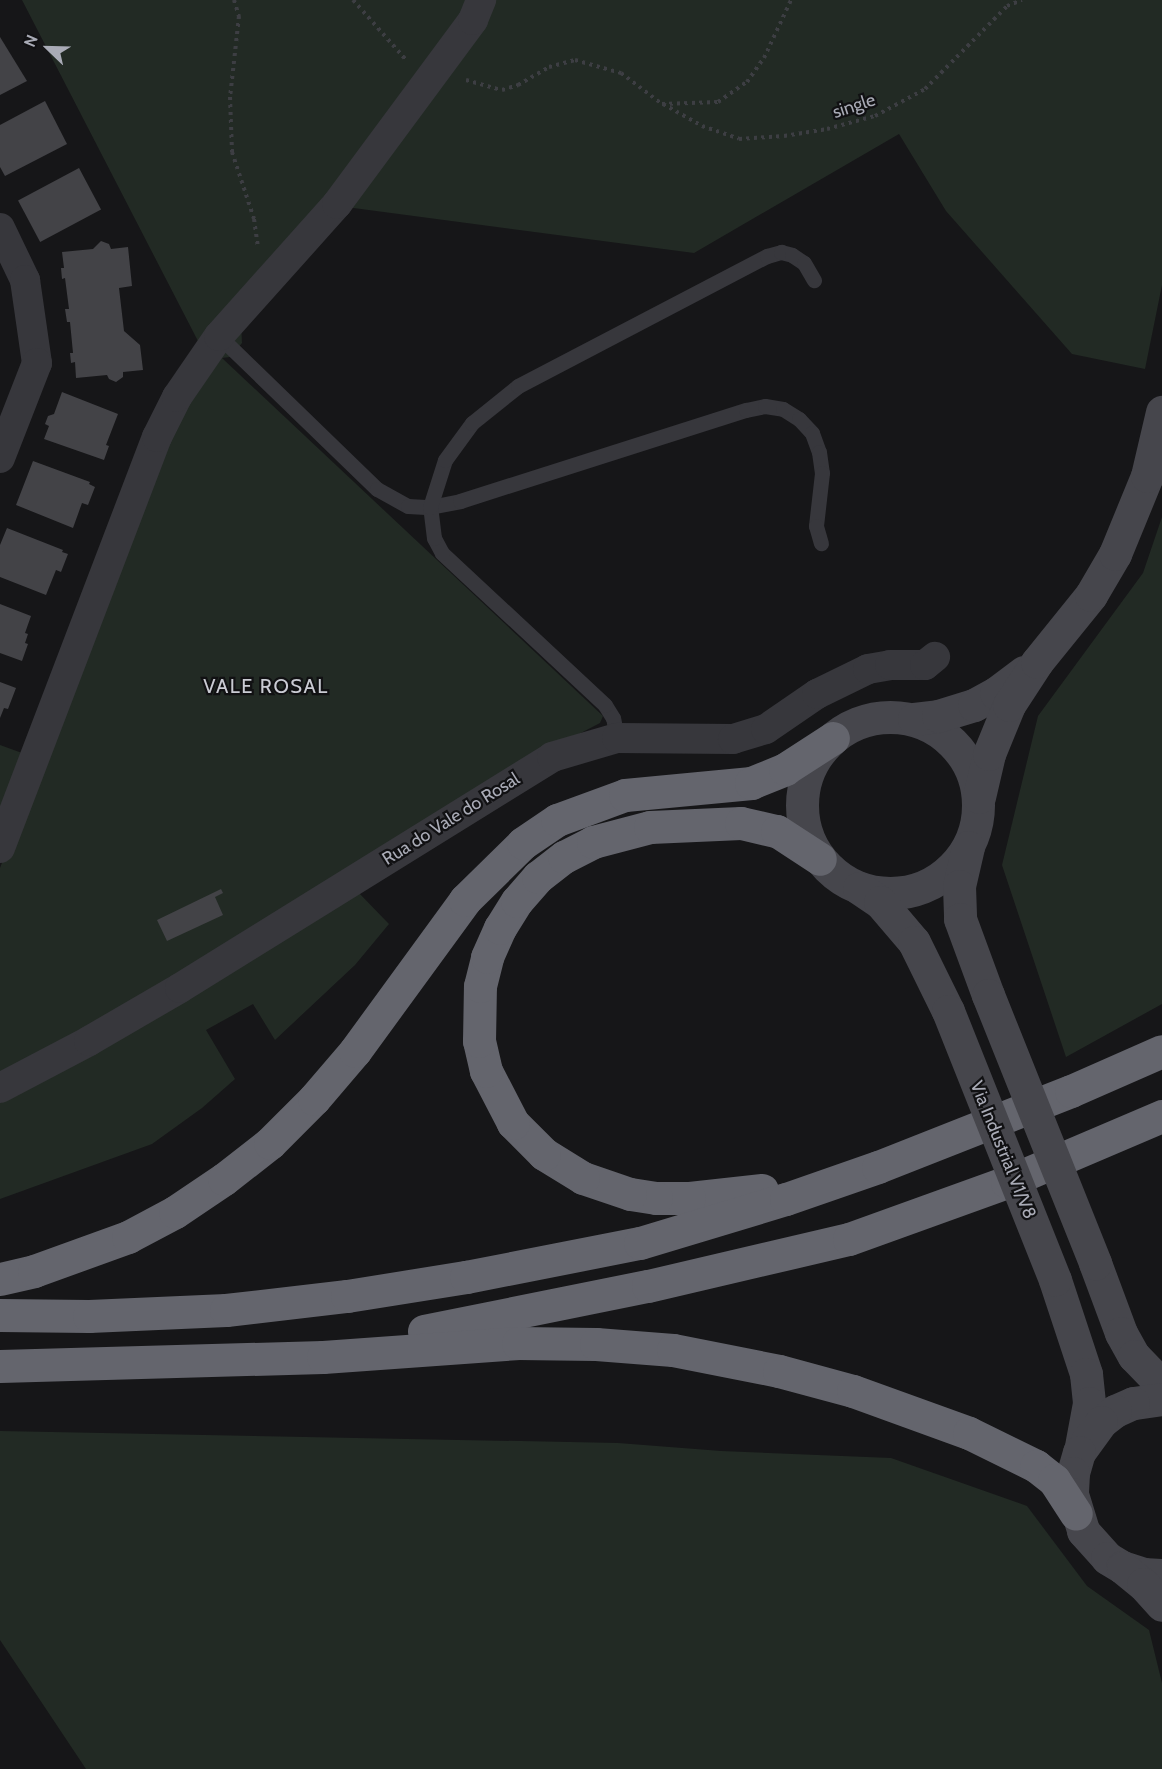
<!DOCTYPE html>
<style>
body{margin:0}
#map{position:relative;width:1162px;height:1769px;overflow:hidden;background:#161618;font-family:Cabin,sans-serif}
div>[style]{position:absolute}
.green>*{inset:0;background:#222a24}
.building>*{inset:0;background:#434347;transform-origin:0 0}
.path>*{height:4px;margin-top:-2px;transform-origin:0;background:repeating-linear-gradient(90deg,#3d3e43 0 3px,transparent 0 7.5px)}
.service>*{height:15px;margin:-7.5px;padding:0 7.5px;transform-origin:7.5px;border-radius:7.5px;background:#37373c}
.minor>*{height:30px;margin:-15px;padding:0 15px;transform-origin:15px;border-radius:15px;background:#37373c}
.secondary>*{height:33px;margin:-16.5px;padding:0 16.5px;transform-origin:16.5px;border-radius:16.5px;background:#46464c}
.secondary>.ring{margin:-16.5px;padding:0;box-sizing:content-box;background:none;border:33px solid #46464c;border-radius:50%}
.motorway>*{height:33px;margin:-16.5px;padding:0 16.5px;transform-origin:16.5px;border-radius:16.5px;background:#64656d}
.secondary-bridge>*{height:33px;margin:-16.5px;padding:0 16.5px;transform-origin:16.5px;border-radius:16.5px;background:#46464c}
span{translate:-50% -50%;white-space:nowrap;text-align:center;line-height:1.15;-webkit-text-stroke:4.5px #111113;paint-order:stroke}
.street-label{font-size:18px;color:#a9abb6}
.neighbourhood-label{font-size:20px;color:#cacbd3;letter-spacing:1.5px}
.north{position:absolute;left:18px;top:18px;width:60px;height:60px;-webkit-text-stroke:4px #111113;paint-order:stroke;rotate:293deg;font-size:16px;font-weight:700;line-height:24px;text-align:center;color:#a9abb6}
.north::after{content:'';display:block;margin:auto;width:21px;height:27px;background:#a9abb6;clip-path:polygon(50% 0,100% 100%,50% 72%,0 100%)}
</style>
<div id="map">
<div class="green">
<div style="clip-path:polygon(22px 0,1162px 0,1162px 285px,1145px 369px,1072px 354px,946px 211px,899px 134px,694px 253px,346px 207px,241px 323px,242px 343px,230px 357px,222px 358px,603px 716px,600px 723px,552px 748px,186px 974px,0 1078px,0 868px,199px 343px)"></div>
<div style="clip-path:polygon(1162px 517px,1162px 1004px,1066px 1057px,1002px 865px,1038px 716px,1143px 573px)"></div>
<div style="clip-path:polygon(0 745px,22px 753px,0 810px)"></div>
<div style="clip-path:polygon(357px 891px,389px 924px,355px 965px,275px 1040px,253px 1004px,206px 1030px,235px 1079px,202px 1108px,152px 1144px,0 1199px,0 1103px,92px 1056px)"></div>
<div style="clip-path:polygon(0 1431px,618px 1443px,721px 1451px,891px 1458px,1027px 1506px,1087px 1586px,1149px 1630px,1162px 1683px,1162px 1769px,86px 1769px,0 1640px)"></div>
</div>
<div class="building">
<div style="clip-path:polygon(0 37px,27px 81px,0 95px)"></div>
<div style="clip-path:polygon(45px 101px,67px 144px,5px 176px,0 167px,0 125px)"></div>
<div style="left:79px;top:168px;width:47px;height:69px;rotate:62deg"></div>
<div style="clip-path:polygon(101px 241px,109px 244px,111px 249px,128px 247px,132px 286px,119px 288px,124px 331px,140px 345px,143px 370px,123px 372px,123px 377px,116px 382px,109px 379px,107px 375px,76px 378px,75px 362px,71px 363px,70px 353px,73px 353px,70px 322px,67px 322px,65px 309px,69px 309px,65px 278px,62px 279px,61px 268px,64px 268px,62px 252px,93px 249px)"></div>
<div style="clip-path:polygon(62px 392px,118px 414px,106px 445px,109px 446px,104px 460px,44px 439px,49px 426px,45px 424px,48px 416px,54px 414px)"></div>
<div style="clip-path:polygon(33px 461px,90px 482px,89px 484px,95px 487px,88px 505px,82px 503px,73px 528px,16px 505px)"></div>
<div style="clip-path:polygon(7px 528px,63px 550px,62px 552px,68px 554px,61px 572px,56px 570px,46px 595px,0 577px,0 545px)"></div>
<div style="clip-path:polygon(0 604px,31px 616px,25px 633px,28px 634px,25px 643px,28px 644px,22px 661px,0 653px)"></div>
<div style="clip-path:polygon(0 682px,16px 688px,8px 709px,4px 708px,0 718px)"></div>
<div style="clip-path:polygon(221px 889px,223px 893px,215px 897px,223px 915px,167px 941px,157px 920px)"></div>
</div>
<div class="path">
<div style="left:234px;top:0;width:17px;rotate:73deg"></div>
<div style="left:239px;top:16px;width:81px;rotate:96.3deg"></div>
<div style="left:230px;top:97px;width:55px;rotate:87.9deg"></div>
<div style="left:232px;top:152px;width:71px;rotate:71.8deg"></div>
<div style="left:254px;top:219px;width:27px;rotate:82deg"></div>
<div style="left:353px;top:0;width:81px;rotate:48.5deg"></div>
<div style="left:466px;top:80px;width:37px;rotate:16deg"></div>
<div style="left:502px;top:90px;width:17px;rotate:-17deg"></div>
<div style="left:518px;top:85px;width:36px;rotate:-30deg"></div>
<div style="left:549px;top:67px;width:27px;rotate:-15deg"></div>
<div style="left:575px;top:60px;width:48px;rotate:15.8deg"></div>
<div style="left:621px;top:73px;width:51px;rotate:37.1deg"></div>
<div style="left:662px;top:104px;width:56px;rotate:-2deg"></div>
<div style="left:718px;top:102px;width:35px;rotate:-35deg"></div>
<div style="left:747px;top:82px;width:29px;rotate:-55deg"></div>
<div style="left:764px;top:58px;width:64px;rotate:-65deg"></div>
<div style="left:663px;top:104px;width:45px;rotate:29.4deg"></div>
<div style="left:702px;top:126px;width:39px;rotate:19deg"></div>
<div style="left:739px;top:139px;width:45px;rotate:-3.8deg"></div>
<div style="left:784px;top:136px;width:44px;rotate:-9.2deg"></div>
<div style="left:827px;top:129px;width:50px;rotate:-15.2deg"></div>
<div style="left:875px;top:116px;width:57px;rotate:-28.4deg"></div>
<div style="left:925px;top:89px;width:117px;rotate:-45.3deg"></div>
<div style="left:1007px;top:6px;width:16px;rotate:-22deg"></div>
</div>
<div class="service">
<div style="left:219px;top:336px;width:220px;rotate:44.1deg"></div>
<div style="left:377px;top:489px;width:35px;rotate:29deg"></div>
<div style="left:408px;top:506px;width:22px;rotate:3deg"></div>
<div style="left:430px;top:507px;width:31px;rotate:-11deg"></div>
<div style="left:460px;top:501px;width:300px;rotate:-17.7deg"></div>
<div style="left:746px;top:410px;width:19px;rotate:-12deg"></div>
<div style="left:765px;top:406px;width:18px;rotate:9deg"></div>
<div style="left:783px;top:409px;width:19px;rotate:32deg"></div>
<div style="left:799px;top:419px;width:19px;rotate:47deg"></div>
<div style="left:812px;top:433px;width:20px;rotate:70deg"></div>
<div style="left:819px;top:452px;width:21px;rotate:82deg"></div>
<div style="left:822px;top:473px;width:53px;rotate:96.5deg"></div>
<div style="left:816px;top:526px;width:18px;rotate:74deg"></div>
<div style="left:617px;top:738px;width:20px;rotate:-101deg"></div>
<div style="left:613px;top:718px;width:15px;rotate:-122deg"></div>
<div style="left:605px;top:705px;width:223px;rotate:-137deg"></div>
<div style="left:442px;top:553px;width:17px;rotate:-118deg"></div>
<div style="left:434px;top:538px;width:31px;rotate:-97deg"></div>
<div style="left:430px;top:507px;width:49px;rotate:-72.3deg"></div>
<div style="left:445px;top:460px;width:46px;rotate:-53.9deg"></div>
<div style="left:472px;top:423px;width:59px;rotate:-38.8deg"></div>
<div style="left:518px;top:386px;width:281px;rotate:-27.6deg"></div>
<div style="left:767px;top:256px;width:15px;rotate:-16deg"></div>
<div style="left:781px;top:252px;width:11px;rotate:15deg"></div>
<div style="left:792px;top:255px;width:14px;rotate:34deg"></div>
<div style="left:804px;top:263px;width:20px;rotate:60deg"></div>
</div>
<div class="minor">
<div style="left:0;top:228px;width:58px;rotate:64.3deg"></div>
<div style="left:25px;top:280px;width:84px;rotate:81.8deg"></div>
<div style="left:37px;top:363px;width:102px;rotate:111.3deg"></div>
<div style="left:0;top:848px;width:440px;rotate:-69.1deg"></div>
<div style="left:157px;top:437px;width:45px;rotate:-63.4deg"></div>
<div style="left:177px;top:397px;width:74px;rotate:-55.5deg"></div>
<div style="left:219px;top:336px;width:177px;rotate:-48.2deg"></div>
<div style="left:337px;top:204px;width:229px;rotate:-53.5deg"></div>
<div style="left:473px;top:20px;width:22px;rotate:-68deg"></div>
<div style="left:0;top:1088px;width:101px;rotate:-27.8deg"></div>
<div style="left:89px;top:1041px;width:105px;rotate:-30.2deg"></div>
<div style="left:180px;top:988px;width:438px;rotate:-31.8deg"></div>
<div style="left:552px;top:757px;width:68px;rotate:-16.3deg"></div>
<div style="left:617px;top:738px;width:116px;rotate:0.5deg"></div>
<div style="left:733px;top:739px;width:34px;rotate:-17deg"></div>
<div style="left:766px;top:729px;width:62px;rotate:-34.5deg"></div>
<div style="left:817px;top:694px;width:57px;rotate:-26.1deg"></div>
<div style="left:868px;top:669px;width:22px;rotate:-10deg"></div>
<div style="left:890px;top:665px;width:35px"></div>
<div style="left:925px;top:665px;width:13px;rotate:-39deg"></div>
</div>
<div class="secondary">
<div class="ring" style="left:802px;top:717px;width:143px;height:143px"></div>
<div style="left:914px;top:719px;width:24px;rotate:-7deg"></div>
<div style="left:938px;top:716px;width:38px;rotate:-17deg"></div>
<div style="left:974px;top:705px;width:25px;rotate:-29deg"></div>
<div style="left:996px;top:693px;width:35px;rotate:-37deg"></div>
<div style="left:979px;top:797px;width:44px;rotate:-76.9deg"></div>
<div style="left:989px;top:754px;width:53px;rotate:-67.8deg"></div>
<div style="left:1009px;top:705px;width:51px;rotate:-56.9deg"></div>
<div style="left:1037px;top:662px;width:86px;rotate:-51.1deg"></div>
<div style="left:1091px;top:595px;width:48px;rotate:-59.7deg"></div>
<div style="left:1115px;top:554px;width:84px;rotate:-67.7deg"></div>
<div style="left:1147px;top:476px;width:66px;rotate:-76.8deg"></div>
<div style="left:968px;top:847px;width:40px;rotate:103deg"></div>
<div style="left:959px;top:886px;width:33px;rotate:88deg"></div>
<div style="left:960px;top:919px;width:81px;rotate:69.8deg"></div>
<div style="left:859px;top:888px;width:25px;rotate:34deg"></div>
<div style="left:880px;top:902px;width:52px;rotate:49.6deg"></div>
<div style="left:914px;top:942px;width:77px;rotate:63.8deg"></div>
<div style="left:1095px;top:1263px;width:75px;rotate:69.6deg"></div>
<div style="left:1121px;top:1333px;width:26px;rotate:61deg"></div>
<div style="left:1134px;top:1356px;width:40px;rotate:46deg"></div>
<div style="left:1055px;top:1280px;width:99px;rotate:71.7deg"></div>
<div style="left:1086px;top:1374px;width:29px;rotate:84deg"></div>
<div style="left:1089px;top:1403px;width:44px;rotate:100.5deg"></div>
<div style="left:1162px;top:1399px;width:29px;rotate:172deg"></div>
<div style="left:1133px;top:1403px;width:20px;rotate:156deg"></div>
<div style="left:1115px;top:1411px;width:18px;rotate:142deg"></div>
<div style="left:1101px;top:1422px;width:37px;rotate:126deg"></div>
<div style="left:1079px;top:1452px;width:22px;rotate:106deg"></div>
<div style="left:1073px;top:1473px;width:21px;rotate:93deg"></div>
<div style="left:1072px;top:1494px;width:39px;rotate:73deg"></div>
<div style="left:1083px;top:1531px;width:36px;rotate:48deg"></div>
<div style="left:1107px;top:1558px;width:17px;rotate:31deg"></div>
<div style="left:1122px;top:1567px;width:22px;rotate:18deg"></div>
<div style="left:1143px;top:1574px;width:19px;rotate:3deg"></div>
<div style="left:1123px;top:1568px;width:26px;rotate:39deg"></div>
<div style="left:1143px;top:1584px;width:28px;rotate:48deg"></div>
</div>
<div class="motorway">
<div style="left:762px;top:1190px;width:73px;rotate:173.7deg"></div>
<div style="left:689px;top:1198px;width:33px;rotate:180deg"></div>
<div style="left:656px;top:1198px;width:26px;rotate:-171deg"></div>
<div style="left:630px;top:1194px;width:50px;rotate:-161.2deg"></div>
<div style="left:583px;top:1178px;width:46px;rotate:-148.4deg"></div>
<div style="left:544px;top:1154px;width:44px;rotate:-135deg"></div>
<div style="left:513px;top:1123px;width:59px;rotate:-117.4deg"></div>
<div style="left:486px;top:1071px;width:31px;rotate:-103deg"></div>
<div style="left:479px;top:1041px;width:55px;rotate:-89deg"></div>
<div style="left:480px;top:986px;width:30px;rotate:-76deg"></div>
<div style="left:487px;top:957px;width:32px;rotate:-66deg"></div>
<div style="left:500px;top:928px;width:32px;rotate:-58deg"></div>
<div style="left:517px;top:901px;width:32px;rotate:-49deg"></div>
<div style="left:538px;top:877px;width:33px;rotate:-38deg"></div>
<div style="left:564px;top:857px;width:33px;rotate:-27deg"></div>
<div style="left:593px;top:842px;width:59px;rotate:-14.7deg"></div>
<div style="left:650px;top:827px;width:91px;rotate:-2.5deg"></div>
<div style="left:741px;top:823px;width:37px;rotate:13deg"></div>
<div style="left:777px;top:831px;width:51px;rotate:33.1deg"></div>
<div style="left:0;top:1279px;width:35px;rotate:-13deg"></div>
<div style="left:34px;top:1271px;width:100px;rotate:-19.9deg"></div>
<div style="left:128px;top:1237px;width:53px;rotate:-28deg"></div>
<div style="left:175px;top:1212px;width:59px;rotate:-34deg"></div>
<div style="left:224px;top:1179px;width:58px;rotate:-38deg"></div>
<div style="left:270px;top:1143px;width:62px;rotate:-45deg"></div>
<div style="left:314px;top:1099px;width:63px;rotate:-49.5deg"></div>
<div style="left:355px;top:1051px;width:187px;rotate:-53.9deg"></div>
<div style="left:465px;top:900px;width:81px;rotate:-44.5deg"></div>
<div style="left:523px;top:843px;width:41px;rotate:-34.1deg"></div>
<div style="left:557px;top:820px;width:72px;rotate:-20.2deg"></div>
<div style="left:625px;top:795px;width:127px;rotate:-5.4deg"></div>
<div style="left:751px;top:783px;width:37px;rotate:-22deg"></div>
<div style="left:785px;top:769px;width:57px;rotate:-32.9deg"></div>
<div style="left:0;top:1315px;width:89px;rotate:0.6deg"></div>
<div style="left:89px;top:1316px;width:137px;rotate:-2.5deg"></div>
<div style="left:226px;top:1310px;width:122px;rotate:-6.6deg"></div>
<div style="left:347px;top:1296px;width:121px;rotate:-9.1deg"></div>
<div style="left:466px;top:1277px;width:177px;rotate:-11.1deg"></div>
<div style="left:640px;top:1243px;width:152px;rotate:-16.8deg"></div>
<div style="left:786px;top:1199px;width:97px;rotate:-19.2deg"></div>
<div style="left:878px;top:1167px;width:207px;rotate:-21.5deg"></div>
<div style="left:1071px;top:1091px;width:99px;rotate:-23.7deg"></div>
<div style="left:424px;top:1331px;width:228px;rotate:-11.4deg"></div>
<div style="left:648px;top:1286px;width:206px;rotate:-13.2deg"></div>
<div style="left:849px;top:1239px;width:168px;rotate:-19.8deg"></div>
<div style="left:1007px;top:1182px;width:168px;rotate:-23.1deg"></div>
<div style="left:0;top:1366px;width:323px;rotate:-1.6deg"></div>
<div style="left:323px;top:1357px;width:196px;rotate:-4.1deg"></div>
<div style="left:518px;top:1343px;width:78px;rotate:0.7deg"></div>
<div style="left:596px;top:1344px;width:77px;rotate:4.5deg"></div>
<div style="left:673px;top:1350px;width:108px;rotate:11.2deg"></div>
<div style="left:779px;top:1371px;width:77px;rotate:15.1deg"></div>
<div style="left:853px;top:1391px;width:123px;rotate:19.9deg"></div>
<div style="left:969px;top:1433px;width:75px;rotate:26.2deg"></div>
<div style="left:1036px;top:1466px;width:23px;rotate:38deg"></div>
<div style="left:1054px;top:1480px;width:40px;rotate:57.1deg"></div>
</div>
<div class="secondary-bridge">
<div style="left:988px;top:995px;width:289px;rotate:68.2deg"></div>
<div style="left:948px;top:1011px;width:289px;rotate:68.3deg"></div>
</div>
<div class="street-label">
<span style="left:854px;top:106px;rotate:-18deg">single</span>
<span style="left:451px;top:819px;rotate:-32deg">Rua do Vale do Rosal</span>
<span style="left:1003px;top:1150px;rotate:68deg">Via Industrial V1/V8</span>
</div>
<div class="neighbourhood-label">
<span style="left:266px;top:686px">VALE ROSAL</span>
</div>
<div class="north">N</div>
</div>
